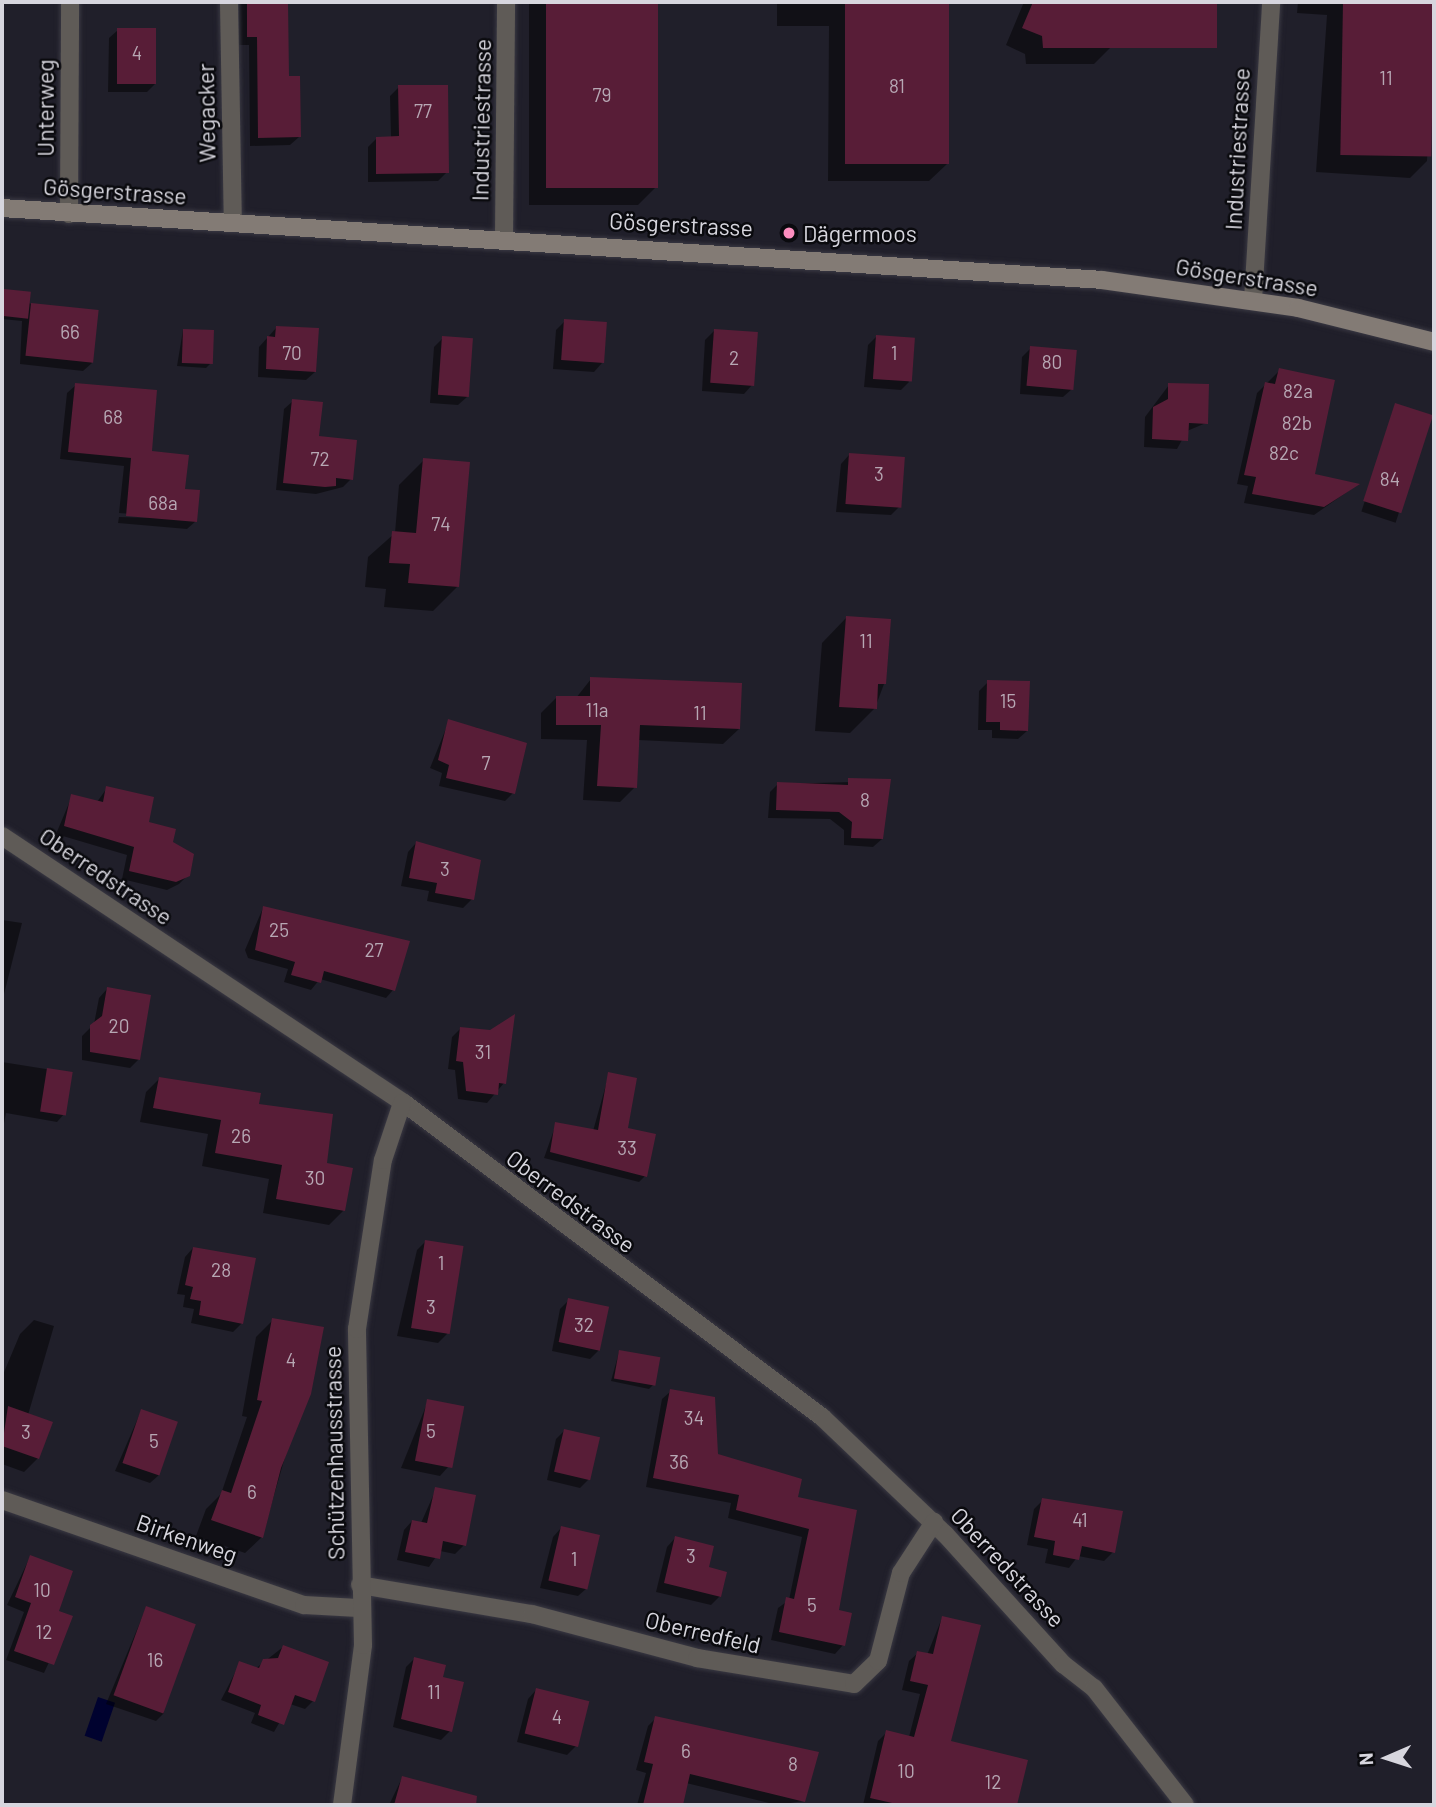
<!DOCTYPE html>
<meta charset="utf-8">
<style>
body{margin:0}
#map{position:relative;width:1436px;height:1807px;overflow:hidden;background:#201f2a;font-family:Barlow,sans-serif}
div>[style]{position:absolute}
.water>*{inset:0;background:#00022f;transform-origin:0 0}
.shadow>*{inset:0;background:#0007;transform-origin:0 0}
.building>*{inset:0;background:#581d37;transform-origin:0 0}
.roads{filter:drop-shadow(0 0 2px #3a3943) drop-shadow(0 0 2px #3a3943)}
.minor>*{height:18px;margin:-9px;padding:0 9px;transform-origin:9px;border-radius:9px;background:#5f5b57}
.secondary>*{height:18px;margin:-9px;padding:0 9px;transform-origin:9px;border-radius:9px;background:#837b75}
.dots>*{width:19px;height:19px;translate:-50% -50%;box-sizing:border-box;border:4px solid #0a0a0e;border-radius:50%}
span{translate:-50% -50%;white-space:nowrap;text-align:center;line-height:1.15;-webkit-text-stroke:5px #0a0a0e;paint-order:stroke}
.number-label{font-size:19px;color:#b7a8b4}
.number-label span{-webkit-text-stroke-width:0}
.street-label{font-size:23px;color:#d7d6de}
.poi-label{font-size:23px;color:#d7d6de}
.left{translate:0 -50%;text-align:left}
.frame{position:absolute;inset:0;border:4px solid #d7d6de;pointer-events:none}
.north{position:absolute;left:1352px;top:1723px;width:70px;height:70px;-webkit-text-stroke:5px #0a0a0e;paint-order:stroke;rotate:267deg;font-size:19px;font-weight:700;line-height:28px;text-align:center;color:#d7d6de}
.north::after{content:'';display:block;margin:auto;width:24px;height:32px;background:#d7d6de;clip-path:polygon(50% 0,100% 100%,50% 72%,0 100%)}
</style>
<div id="map">
<div class="water">
<div style="left:98px;top:1697px;width:18px;height:41px;rotate:19deg"></div>
</div>
<div class="shadow">
<div style="clip-path:polygon(239px 2px,286px 2px,287px 78px,299px 137px,290px 145px,250px 146px,249px 45px,239px 45px)"></div>
<div style="clip-path:polygon(529px 2px,718px 2px,656px 2px,655px 188px,638px 205px,529px 205px)"></div>
<div style="clip-path:polygon(777px 2px,947px 2px,947px 164px,929px 181px,828px 181px,829px 26px,777px 26px)"></div>
<div style="clip-path:polygon(1024px 2px,1204px 2px,1111px 47px,1094px 64px,1026px 64px,1025px 54px,1006px 45px)"></div>
<div style="clip-path:polygon(1298px 2px,1434px 6px,1427px 161px,1410px 178px,1316px 172px,1327px 15px,1297px 13px)"></div>
<div style="clip-path:polygon(118px 30px,156px 83px,147px 92px,108px 92px,109px 38px)"></div>
<div style="clip-path:polygon(399px 87px,447px 172px,438px 181px,368px 182px,368px 147px,376px 139px,391px 138px,390px 96px)"></div>
<div style="clip-path:polygon(4px 291px,31px 304px,92px 363px,83px 371px,20px 364px,22px 321px,2px 319px)"></div>
<div style="clip-path:polygon(565px 321px,602px 363px,594px 372px,553px 369px,556px 330px)"></div>
<div style="clip-path:polygon(277px 327px,315px 372px,306px 380px,258px 377px,259px 347px)"></div>
<div style="clip-path:polygon(183px 330px,210px 364px,206px 368px,177px 366px)"></div>
<div style="clip-path:polygon(714px 331px,752px 385px,744px 394px,702px 391px,705px 340px)"></div>
<div style="clip-path:polygon(876px 337px,909px 382px,901px 390px,864px 387px,868px 345px)"></div>
<div style="clip-path:polygon(443px 338px,467px 397px,458px 405px,430px 403px,434px 347px)"></div>
<div style="clip-path:polygon(1031px 348px,1072px 389px,1063px 397px,1020px 394px,1022px 357px)"></div>
<div style="clip-path:polygon(1280px 370px,1313px 476px,1357px 485px,1314px 515px,1244px 503px,1248px 486px,1237px 484px,1257px 393px)"></div>
<div style="clip-path:polygon(76px 385px,183px 490px,196px 521px,187px 529px,118px 523px,119px 517px,191px 519px,119px 513px,124px 466px,60px 459px,67px 393px)"></div>
<div style="clip-path:polygon(1169px 385px,1206px 423px,1187px 431px,1177px 449px,1144px 447px,1145px 417px)"></div>
<div style="clip-path:polygon(293px 401px,351px 479px,343px 487px,316px 494px,276px 490px,284px 409px)"></div>
<div style="left:1396px;top:405px;width:36px;height:112px;rotate:18deg"></div>
<div style="clip-path:polygon(849px 455px,900px 506px,891px 515px,836px 512px,841px 464px)"></div>
<div style="clip-path:polygon(424px 460px,457px 587px,433px 611px,384px 607px,386px 589px,365px 587px,368px 557px,395px 533px,399px 485px)"></div>
<div style="clip-path:polygon(846px 618px,884px 684px,875px 708px,850px 733px,815px 731px,822px 643px)"></div>
<div style="clip-path:polygon(591px 679px,739px 729px,723px 744px,638px 740px,635px 787px,620px 802px,583px 800px,587px 740px,541px 739px,541px 713px,557px 697px,576px 698px)"></div>
<div style="clip-path:polygon(988px 682px,1027px 731px,1018px 739px,992px 738px,992px 730px,978px 730px,979px 691px)"></div>
<div style="clip-path:polygon(449px 721px,478px 728px,513px 793px,505px 801px,439px 786px,442px 773px,430px 768px)"></div>
<div style="clip-path:polygon(889px 781px,882px 839px,873px 847px,844px 845px,844px 830px,830px 819px,768px 818px,770px 792px,778px 784px)"></div>
<div style="clip-path:polygon(107px 788px,171px 843px,188px 875px,179px 884px,167px 890px,122px 879px,127px 855px,56px 834px,72px 796px,97px 802px)"></div>
<div style="clip-path:polygon(416px 843px,472px 899px,463px 908px,427px 901px,429px 891px,401px 886px,408px 852px)"></div>
<div style="clip-path:polygon(263px 908px,393px 990px,386px 998px,320px 979px,311px 990px,284px 982px,288px 969px,248px 958px,245px 950px)"></div>
<div style="clip-path:polygon(2px 920px,22px 923px,2px 1002px)"></div>
<div style="clip-path:polygon(107px 989px,139px 1059px,130px 1068px,82px 1060px,82px 1036px,94px 1024px,99px 998px)"></div>
<div style="clip-path:polygon(461px 1028px,504px 1083px,487px 1103px,458px 1099px,455px 1070px,448px 1069px,452px 1037px)"></div>
<div style="clip-path:polygon(2px 1062px,71px 1073px,64px 1114px,57px 1122px,6px 1113px,2px 1134px)"></div>
<div style="clip-path:polygon(609px 1074px,645px 1176px,639px 1182px,544px 1158px,556px 1124px,593px 1131px)"></div>
<div style="clip-path:polygon(160px 1078px,257px 1106px,325px 1164px,343px 1211px,329px 1225px,263px 1213px,269px 1179px,202px 1166px,208px 1134px,140px 1122px,146px 1092px)"></div>
<div style="clip-path:polygon(425px 1242px,447px 1334px,438px 1343px,397px 1336px,417px 1250px)"></div>
<div style="clip-path:polygon(193px 1248px,242px 1323px,233px 1332px,191px 1323px,194px 1309px,183px 1307px,185px 1295px,177px 1294px,185px 1257px)"></div>
<div style="clip-path:polygon(569px 1300px,599px 1350px,590px 1359px,552px 1351px,560px 1309px)"></div>
<div style="clip-path:polygon(34px 1320px,54px 1326px,28px 1415px,38px 1458px,24px 1472px,2px 1464px,2px 1377px,20px 1334px)"></div>
<div style="clip-path:polygon(273px 1320px,322px 1329px,262px 1537px,245px 1553px,196px 1536px,206px 1509px,221px 1494px,247px 1417px,242px 1416px,256px 1337px)"></div>
<div style="clip-path:polygon(619px 1352px,653px 1385px,649px 1389px,611px 1381px)"></div>
<div style="clip-path:polygon(671px 1391px,717px 1455px,796px 1499px,855px 1511px,837px 1611px,843px 1645px,835px 1654px,771px 1640px,778px 1608px,789px 1600px,802px 1537px,728px 1518px,731px 1503px,646px 1487px,662px 1399px)"></div>
<div style="clip-path:polygon(428px 1401px,448px 1467px,440px 1476px,401px 1468px)"></div>
<div style="clip-path:polygon(141px 1411px,159px 1475px,150px 1483px,115px 1471px)"></div>
<div style="clip-path:polygon(564px 1431px,589px 1479px,580px 1488px,547px 1480px,556px 1439px)"></div>
<div style="clip-path:polygon(436px 1489px,464px 1545px,455px 1554px,440px 1551px,429px 1567px,397px 1560px,404px 1530px,412px 1521px,421px 1523px)"></div>
<div style="clip-path:polygon(1043px 1500px,1113px 1552px,1104px 1561px,1078px 1556px,1069px 1568px,1045px 1563px,1048px 1549px,1027px 1545px,1034px 1509px)"></div>
<div style="clip-path:polygon(561px 1528px,587px 1588px,578px 1596px,540px 1588px,553px 1537px)"></div>
<div style="clip-path:polygon(675px 1538px,707px 1569px,720px 1596px,711px 1605px,656px 1592px,667px 1547px)"></div>
<div style="clip-path:polygon(30px 1557px,56px 1612px,70px 1617px,44px 1673px,6px 1660px,24px 1612px,7px 1605px)"></div>
<div style="clip-path:polygon(146px 1608px,164px 1713px,156px 1721px,106px 1704px)"></div>
<div style="clip-path:polygon(942px 1618px,949px 1742px,1001px 1755px,988px 1805px,863px 1805px,878px 1741px,887px 1732px,909px 1737px,920px 1694px,902px 1690px,909px 1661px,918px 1653px,927px 1655px)"></div>
<div style="clip-path:polygon(283px 1647px,327px 1663px,313px 1701px,305px 1709px,290px 1704px,274px 1732px,251px 1723px,255px 1713px,221px 1700px,240px 1663px,255px 1669px)"></div>
<div style="clip-path:polygon(414px 1659px,441px 1678px,450px 1731px,441px 1740px,393px 1727px,406px 1667px)"></div>
<div style="clip-path:polygon(536px 1690px,576px 1746px,567px 1755px,517px 1742px,528px 1699px)"></div>
<div style="clip-path:polygon(656px 1718px,804px 1801px,777px 1805px,686px 1783px,681px 1805px,637px 1805px,646px 1773px,636px 1770px,648px 1726px)"></div>
<div style="clip-path:polygon(402px 1778px,446px 1790px,442px 1805px,389px 1805px)"></div>
</div>
<div class="building">
<div style="clip-path:polygon(247px 2px,288px 2px,289px 76px,300px 76px,301px 137px,258px 138px,257px 37px,247px 37px)"></div>
<div style="left:546px;top:2px;width:112px;height:186px"></div>
<div style="left:845px;top:2px;width:104px;height:162px"></div>
<div style="clip-path:polygon(1033px 2px,1217px 2px,1217px 48px,1043px 48px,1042px 36px,1022px 28px)"></div>
<div style="left:1343px;top:2px;width:91px;height:153px;rotate:1deg"></div>
<div style="left:117px;top:28px;width:39px;height:56px"></div>
<div style="clip-path:polygon(398px 85px,448px 85px,449px 173px,376px 174px,376px 137px,399px 136px)"></div>
<div style="left:4px;top:289px;width:27px;height:27px;rotate:6deg"></div>
<div style="left:31px;top:303px;width:68px;height:53px;rotate:6deg"></div>
<div style="left:564px;top:319px;width:43px;height:41px;rotate:4deg"></div>
<div style="clip-path:polygon(276px 326px,319px 328px,316px 372px,266px 369px,267px 336px,275px 337px)"></div>
<div style="left:183px;top:329px;width:31px;height:34px;rotate:2deg"></div>
<div style="left:714px;top:329px;width:44px;height:54px;rotate:4deg"></div>
<div style="left:876px;top:335px;width:39px;height:44px;rotate:4deg"></div>
<div style="left:442px;top:336px;width:31px;height:59px;rotate:4deg"></div>
<div style="left:1030px;top:346px;width:47px;height:40px;rotate:5deg"></div>
<div style="clip-path:polygon(1279px 368px,1335px 380px,1315px 474px,1360px 484px,1324px 507px,1252px 494px,1256px 477px,1244px 475px,1265px 382px,1275px 384px)"></div>
<div style="clip-path:polygon(75px 383px,157px 390px,152px 451px,189px 455px,185px 489px,200px 490px,197px 522px,126px 516px,131px 458px,68px 452px)"></div>
<div style="clip-path:polygon(1168px 383px,1209px 384px,1208px 424px,1189px 423px,1188px 441px,1152px 439px,1153px 407px,1168px 399px)"></div>
<div style="clip-path:polygon(292px 399px,323px 402px,319px 436px,357px 440px,353px 480px,336px 478px,336px 486px,325px 487px,283px 483px)"></div>
<div style="left:1395px;top:403px;width:40px;height:103px;rotate:18deg"></div>
<div style="left:849px;top:453px;width:56px;height:51px;rotate:4deg"></div>
<div style="clip-path:polygon(423px 458px,470px 462px,459px 587px,408px 583px,410px 564px,389px 563px,392px 531px,416px 533px)"></div>
<div style="clip-path:polygon(846px 616px,891px 619px,886px 684px,878px 684px,877px 709px,839px 707px)"></div>
<div style="clip-path:polygon(590px 677px,742px 683px,740px 729px,640px 725px,637px 788px,597px 786px,601px 725px,556px 725px,556px 696px,590px 696px)"></div>
<div style="clip-path:polygon(987px 680px,1030px 681px,1028px 731px,1000px 730px,1000px 722px,986px 722px)"></div>
<div style="clip-path:polygon(448px 719px,527px 743px,515px 794px,446px 778px,449px 765px,438px 760px)"></div>
<div style="clip-path:polygon(848px 778px,891px 779px,883px 839px,851px 838px,852px 822px,839px 812px,776px 810px,777px 782px,848px 785px)"></div>
<div style="clip-path:polygon(106px 786px,154px 797px,149px 822px,176px 829px,173px 842px,194px 854px,190px 876px,176px 882px,129px 871px,134px 847px,64px 826px,71px 794px,103px 802px)"></div>
<div style="clip-path:polygon(416px 841px,481px 860px,474px 900px,435px 893px,437px 883px,409px 878px)"></div>
<div style="clip-path:polygon(263px 906px,410px 941px,395px 991px,324px 971px,321px 983px,291px 975px,295px 962px,255px 950px)"></div>
<div style="clip-path:polygon(107px 987px,151px 995px,140px 1060px,90px 1052px,90px 1025px,102px 1016px)"></div>
<div style="clip-path:polygon(515px 1014px,506px 1084px,499px 1083px,498px 1095px,466px 1091px,463px 1062px,456px 1061px,460px 1027px,490px 1030px)"></div>
<div style="left:47px;top:1068px;width:26px;height:44px;rotate:9deg"></div>
<div style="clip-path:polygon(608px 1072px,637px 1078px,628px 1128px,656px 1134px,647px 1177px,550px 1152px,555px 1122px,598px 1130px)"></div>
<div style="clip-path:polygon(159px 1077px,261px 1093px,259px 1104px,333px 1114px,327px 1163px,353px 1168px,345px 1211px,276px 1199px,282px 1165px,215px 1153px,221px 1120px,153px 1108px)"></div>
<div style="left:425px;top:1240px;width:39px;height:89px;rotate:9deg"></div>
<div style="clip-path:polygon(193px 1247px,256px 1258px,243px 1324px,199px 1315px,201px 1301px,190px 1299px,193px 1287px,185px 1285px)"></div>
<div style="left:568px;top:1298px;width:42px;height:45px;rotate:12deg"></div>
<div style="clip-path:polygon(272px 1318px,324px 1327px,311px 1394px,281px 1468px,263px 1538px,211px 1520px,222px 1490px,231px 1493px,262px 1401px,257px 1400px)"></div>
<div style="left:619px;top:1350px;width:42px;height:29px;rotate:10deg"></div>
<div style="clip-path:polygon(670px 1389px,715px 1397px,718px 1454px,802px 1479px,798px 1497px,857px 1510px,839px 1610px,852px 1613px,845px 1646px,779px 1632px,786px 1597px,794px 1599px,809px 1529px,736px 1510px,739px 1495px,653px 1478px)"></div>
<div style="left:427px;top:1399px;width:38px;height:63px;rotate:11deg"></div>
<div style="clip-path:polygon(8px 1406px,53px 1422px,39px 1459px,2px 1446px)"></div>
<div style="left:141px;top:1409px;width:39px;height:57px;rotate:19deg"></div>
<div style="left:564px;top:1429px;width:37px;height:44px;rotate:13deg"></div>
<div style="clip-path:polygon(435px 1487px,476px 1495px,466px 1546px,443px 1541px,440px 1559px,405px 1552px,412px 1520px,427px 1523px)"></div>
<div style="clip-path:polygon(1042px 1498px,1123px 1511px,1115px 1553px,1082px 1546px,1079px 1560px,1053px 1555px,1055px 1541px,1034px 1537px)"></div>
<div style="left:561px;top:1526px;width:40px;height:56px;rotate:13deg"></div>
<div style="clip-path:polygon(675px 1536px,714px 1546px,709px 1567px,727px 1572px,721px 1597px,664px 1583px)"></div>
<div style="clip-path:polygon(30px 1555px,73px 1571px,59px 1611px,73px 1616px,54px 1665px,14px 1651px,31px 1603px,15px 1597px)"></div>
<div style="left:146px;top:1606px;width:53px;height:95px;rotate:20deg"></div>
<div style="clip-path:polygon(942px 1616px,981px 1625px,951px 1741px,1028px 1760px,1017px 1805px,901px 1805px,870px 1798px,886px 1730px,914px 1737px,928px 1685px,910px 1681px,917px 1651px,933px 1654px)"></div>
<div style="clip-path:polygon(283px 1645px,329px 1662px,315px 1702px,295px 1695px,284px 1725px,258px 1715px,261px 1705px,228px 1692px,239px 1661px,259px 1668px,263px 1659px,278px 1658px)"></div>
<div style="clip-path:polygon(414px 1657px,446px 1665px,443px 1677px,464px 1682px,452px 1732px,401px 1719px)"></div>
<div style="left:536px;top:1688px;width:55px;height:47px;rotate:14deg"></div>
<div style="clip-path:polygon(655px 1716px,819px 1752px,805px 1802px,690px 1774px,683px 1805px,643px 1805px,653px 1764px,644px 1762px)"></div>
<div style="clip-path:polygon(402px 1776px,477px 1796px,476px 1805px,394px 1805px)"></div>
</div>
<div class="roads">
<div class="minor">
<div style="left:229px;top:2px;width:221px;rotate:89deg"></div>
<div style="left:69px;top:214px;width:212px;rotate:-89.7deg"></div>
<div style="left:504px;top:239px;width:237px;rotate:-89.5deg"></div>
<div style="left:1253px;top:300px;width:299px;rotate:-86.5deg"></div>
<div style="left:2px;top:836px;width:483px;rotate:33.6deg"></div>
<div style="left:404px;top:1103px;width:523px;rotate:36.91deg"></div>
<div style="left:822px;top:1417px;width:170px;rotate:43.6deg"></div>
<div style="left:945px;top:1534px;width:176px;rotate:47.8deg"></div>
<div style="left:1063px;top:1664px;width:39px;rotate:38deg"></div>
<div style="left:1094px;top:1688px;width:148px;rotate:52.1deg"></div>
<div style="left:2px;top:1500px;width:320px;rotate:19.2deg"></div>
<div style="left:304px;top:1605px;width:54px;rotate:3.2deg"></div>
<div style="left:360px;top:1585px;width:174px;rotate:9.6deg"></div>
<div style="left:532px;top:1614px;width:171px;rotate:14.9deg"></div>
<div style="left:697px;top:1658px;width:159px;rotate:9.4deg"></div>
<div style="left:854px;top:1684px;width:33px;rotate:-44deg"></div>
<div style="left:878px;top:1661px;width:91px;rotate:-75.4deg"></div>
<div style="left:901px;top:1573px;width:61px;rotate:-57.1deg"></div>
<div style="left:342px;top:1805px;width:161px;rotate:-82.5deg"></div>
<div style="left:363px;top:1645px;width:316px;rotate:-91.1deg"></div>
<div style="left:357px;top:1329px;width:171px;rotate:-81.3deg"></div>
<div style="left:383px;top:1160px;width:60px;rotate:-71.6deg"></div>
</div>
<div class="secondary">
<div style="left:2px;top:208px;width:1102px;rotate:3.74deg"></div>
<div style="left:1102px;top:280px;width:198px;rotate:8.1deg"></div>
<div style="left:1298px;top:308px;width:140px;rotate:14deg"></div>
</div>
</div>
<div class="dots">
<div style="left:789px;top:233px;background:#fd8ebf"></div>
</div>
<div class="number-label">
<span style="left:137px;top:53px">4</span>
<span style="left:1386px;top:78px">11</span>
<span style="left:897px;top:86px">81</span>
<span style="left:602px;top:95px">79</span>
<span style="left:423px;top:111px">77</span>
<span style="left:70px;top:332px">66</span>
<span style="left:292px;top:353px">70</span>
<span style="left:894px;top:353px">1</span>
<span style="left:734px;top:358px">2</span>
<span style="left:1052px;top:362px">80</span>
<span style="left:1298px;top:391px">82a</span>
<span style="left:113px;top:417px">68</span>
<span style="left:1297px;top:423px">82b</span>
<span style="left:1284px;top:453px">82c</span>
<span style="left:320px;top:459px">72</span>
<span style="left:879px;top:474px">3</span>
<span style="left:1390px;top:479px">84</span>
<span style="left:163px;top:503px">68a</span>
<span style="left:441px;top:524px">74</span>
<span style="left:866px;top:641px">11</span>
<span style="left:1008px;top:701px">15</span>
<span style="left:597px;top:710px">11a</span>
<span style="left:700px;top:713px">11</span>
<span style="left:486px;top:763px">7</span>
<span style="left:865px;top:800px">8</span>
<span style="left:445px;top:869px">3</span>
<span style="left:279px;top:930px">25</span>
<span style="left:374px;top:950px">27</span>
<span style="left:119px;top:1026px">20</span>
<span style="left:483px;top:1052px">31</span>
<span style="left:241px;top:1136px">26</span>
<span style="left:627px;top:1148px">33</span>
<span style="left:315px;top:1178px">30</span>
<span style="left:441px;top:1263px">1</span>
<span style="left:221px;top:1270px">28</span>
<span style="left:431px;top:1307px">3</span>
<span style="left:584px;top:1325px">32</span>
<span style="left:291px;top:1360px">4</span>
<span style="left:694px;top:1418px">34</span>
<span style="left:431px;top:1431px">5</span>
<span style="left:26px;top:1432px">3</span>
<span style="left:154px;top:1441px">5</span>
<span style="left:679px;top:1462px">36</span>
<span style="left:252px;top:1492px">6</span>
<span style="left:1080px;top:1520px">41</span>
<span style="left:691px;top:1556px">3</span>
<span style="left:574px;top:1559px">1</span>
<span style="left:42px;top:1590px">10</span>
<span style="left:812px;top:1605px">5</span>
<span style="left:44px;top:1632px">12</span>
<span style="left:155px;top:1660px">16</span>
<span style="left:434px;top:1692px">11</span>
<span style="left:557px;top:1717px">4</span>
<span style="left:686px;top:1751px">6</span>
<span style="left:793px;top:1764px">8</span>
<span style="left:906px;top:1771px">10</span>
<span style="left:993px;top:1782px">12</span>
</div>
<div class="street-label">
<span style="left:45px;top:108px;rotate:-90deg">Unterweg</span>
<span style="left:206px;top:113px;rotate:-91deg">Wegacker</span>
<span style="left:481px;top:120px;rotate:-89deg">Industriestrasse</span>
<span style="left:1237px;top:149px;rotate:-87deg">Industriestrasse</span>
<span style="left:115px;top:191px;rotate:4deg">Gösgerstrasse</span>
<span style="left:681px;top:224px;rotate:3deg">Gösgerstrasse</span>
<span style="left:1247px;top:277px;rotate:9deg">Gösgerstrasse</span>
<span style="left:106px;top:876px;rotate:34deg">Oberredstrasse</span>
<span style="left:571px;top:1201px;rotate:37deg">Oberredstrasse</span>
<span style="left:334px;top:1453px;rotate:-91deg">Schützenhausstrasse</span>
<span style="left:187px;top:1538px;rotate:19deg">Birkenweg</span>
<span style="left:1008px;top:1567px;rotate:47deg">Oberredstrasse</span>
<span style="left:703px;top:1632px;rotate:13deg">Oberredfeld</span>
</div>
<div class="poi-label">
<span class="left" style="left:803px;top:233px">Dägermoos</span>
</div>
<div class="frame"></div>
<div class="north">N</div>
</div>
